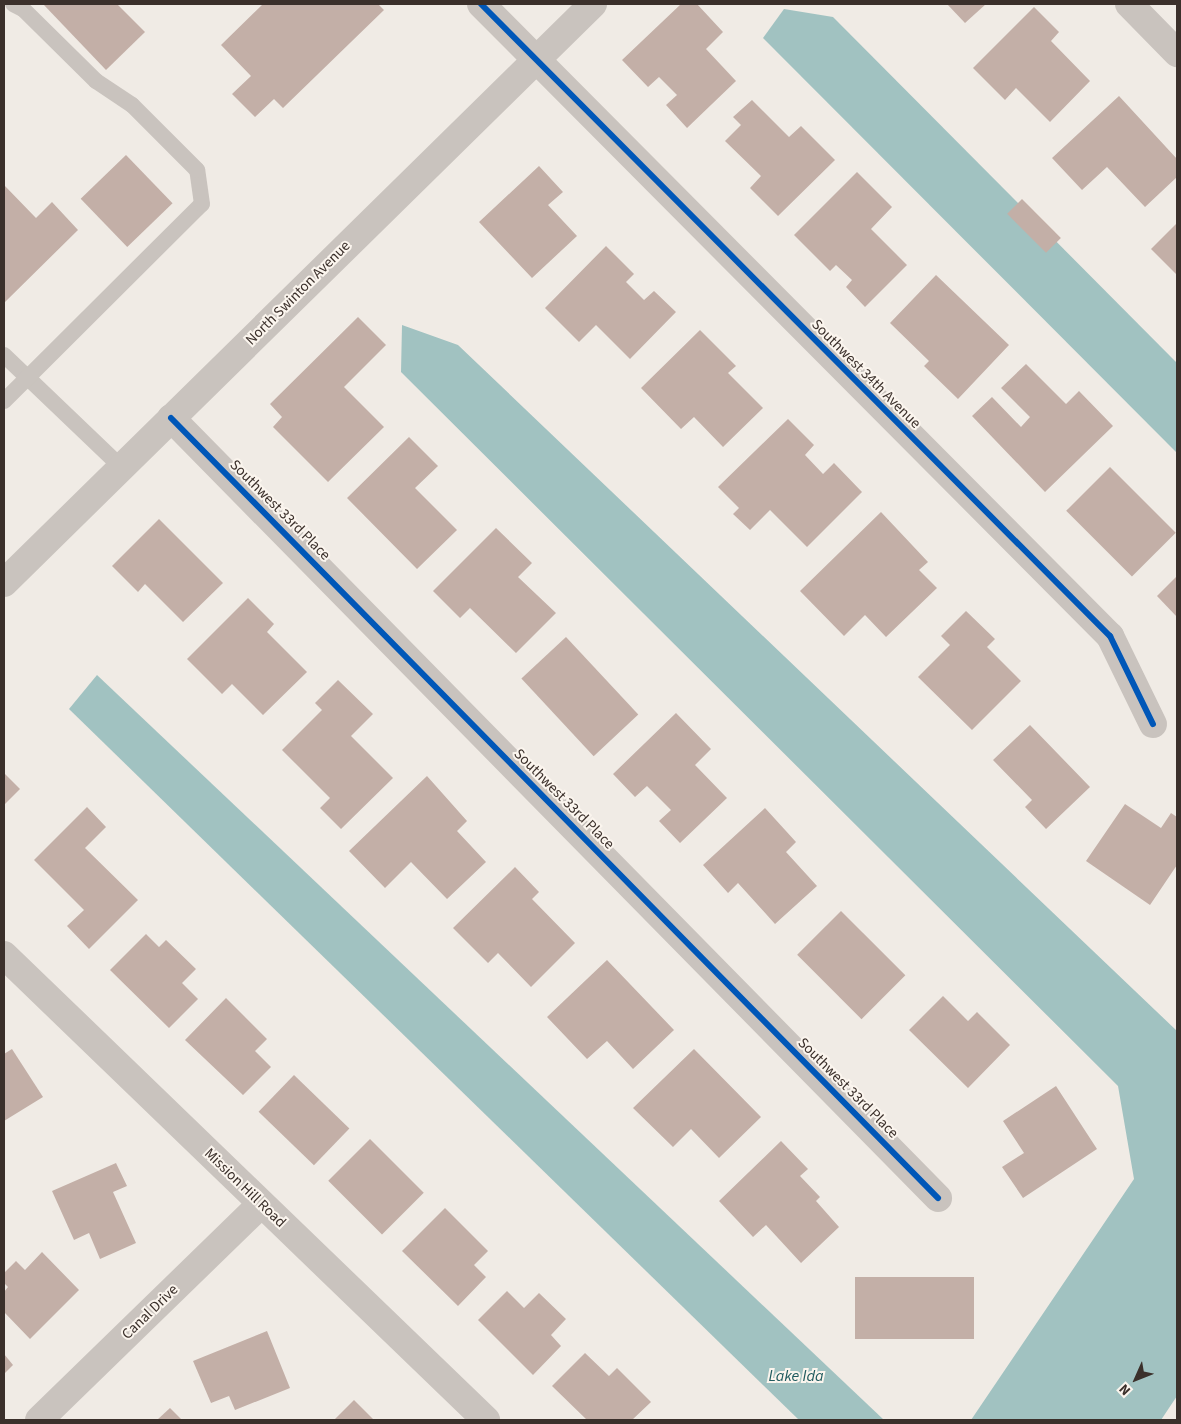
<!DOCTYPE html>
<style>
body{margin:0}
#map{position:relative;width:1181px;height:1424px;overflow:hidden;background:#f0ebe5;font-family:"Source Sans 3",sans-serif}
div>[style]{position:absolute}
.water>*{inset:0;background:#a1c2c1}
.building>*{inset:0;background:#c3afa7;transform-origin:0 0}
.service>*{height:16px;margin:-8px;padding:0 8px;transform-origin:8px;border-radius:8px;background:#c9c3be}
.minor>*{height:28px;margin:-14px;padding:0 14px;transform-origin:14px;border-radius:14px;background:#c9c3be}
.cycleway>*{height:6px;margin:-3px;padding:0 3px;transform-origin:3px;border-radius:3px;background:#0057b8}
span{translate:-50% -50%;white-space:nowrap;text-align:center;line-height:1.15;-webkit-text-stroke:4px #fbf5ee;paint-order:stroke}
.street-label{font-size:15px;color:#3b302b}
.water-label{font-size:16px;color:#1f5a5e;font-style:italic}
.frame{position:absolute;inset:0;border:5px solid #3b302b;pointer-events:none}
.north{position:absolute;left:1111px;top:1354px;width:50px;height:50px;-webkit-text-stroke:4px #fbf5ee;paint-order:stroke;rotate:226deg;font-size:14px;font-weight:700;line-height:20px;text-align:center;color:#3b302b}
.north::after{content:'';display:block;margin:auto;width:18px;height:22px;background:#3b302b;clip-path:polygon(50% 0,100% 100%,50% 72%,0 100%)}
</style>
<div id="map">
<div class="water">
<div style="clip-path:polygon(784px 9px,833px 17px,1177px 363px,1177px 453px,763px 38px)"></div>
<div style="clip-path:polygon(402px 325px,458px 345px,1177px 1031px,1177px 1396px,1161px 1420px,971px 1420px,1134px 1179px,1118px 1086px,401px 372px)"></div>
<div style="clip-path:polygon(97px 675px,884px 1420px,799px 1420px,69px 709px)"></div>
</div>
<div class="building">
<div style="clip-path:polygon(43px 4px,117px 4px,145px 32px,106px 70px)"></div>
<div style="clip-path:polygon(263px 4px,378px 4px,384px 10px,283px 108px,274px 99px,255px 117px,232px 94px,251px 76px,221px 45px)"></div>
<div style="clip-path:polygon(681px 4px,697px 4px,723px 32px,706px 49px,736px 81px,687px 128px,666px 105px,677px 95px,659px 77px,648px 87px,622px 60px)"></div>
<div style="clip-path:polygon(947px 4px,986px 4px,965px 23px)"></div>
<div style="clip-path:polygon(1034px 7px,1059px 32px,1051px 41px,1090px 81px,1050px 122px,1016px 88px,1005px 100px,973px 68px)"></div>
<div style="clip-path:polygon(1119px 96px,1177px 159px,1177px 177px,1145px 207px,1107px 167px,1082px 190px,1052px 158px)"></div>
<div style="clip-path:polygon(752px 100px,789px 137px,801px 126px,835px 160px,778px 216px,750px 188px,761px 176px,725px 141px,741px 125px,733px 117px)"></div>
<div style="left:126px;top:155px;width:67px;height:63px;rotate:46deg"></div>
<div style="clip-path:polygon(539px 166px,563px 192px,548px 205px,577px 236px,532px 278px,479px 222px)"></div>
<div style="clip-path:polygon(857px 172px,892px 207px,871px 229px,907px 265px,865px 307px,846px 287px,852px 280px,836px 265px,830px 271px,794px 235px)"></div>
<div style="clip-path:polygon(4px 185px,36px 218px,52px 202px,78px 230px,4px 303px)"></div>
<div style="left:1022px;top:199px;width:55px;height:21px;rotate:45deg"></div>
<div style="clip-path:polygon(1177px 223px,1177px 275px,1151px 249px)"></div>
<div style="clip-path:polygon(606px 246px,634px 274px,626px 282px,644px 300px,654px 291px,676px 312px,630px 359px,596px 325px,579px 342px,545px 308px)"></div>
<div style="clip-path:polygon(936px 275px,1009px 345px,958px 399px,924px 366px,929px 361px,890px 323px)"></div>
<div style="clip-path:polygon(358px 317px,386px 345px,344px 387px,384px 427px,328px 482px,273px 427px,282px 417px,270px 404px)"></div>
<div style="clip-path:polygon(700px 330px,736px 366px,728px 373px,763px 408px,723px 447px,694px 417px,681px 429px,641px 388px)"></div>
<div style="clip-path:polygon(1026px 364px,1066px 404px,1079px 391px,1113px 426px,1045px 492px,972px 416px,992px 397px,1021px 427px,1030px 417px,1001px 388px)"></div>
<div style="clip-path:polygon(788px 419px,814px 445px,805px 455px,823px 474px,834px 463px,862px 492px,807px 547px,770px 510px,750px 530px,733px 514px,739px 508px,718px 487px)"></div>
<div style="clip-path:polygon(409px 437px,438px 466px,415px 488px,457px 530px,417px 569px,347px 498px)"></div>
<div style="left:1110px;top:467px;width:93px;height:62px;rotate:45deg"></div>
<div style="clip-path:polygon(881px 512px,928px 562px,919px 570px,937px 588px,886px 637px,865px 615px,844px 636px,800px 591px)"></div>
<div style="clip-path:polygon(159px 519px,223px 583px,183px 622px,145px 584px,138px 592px,112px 566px)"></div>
<div style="clip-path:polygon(496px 528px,532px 563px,518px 577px,556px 613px,516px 653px,470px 608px,460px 618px,433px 591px)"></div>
<div style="clip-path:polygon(1177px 576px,1177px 617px,1157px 596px)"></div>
<div style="clip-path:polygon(248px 598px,274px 624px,267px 632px,307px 672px,263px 715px,232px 684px,222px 694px,187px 659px)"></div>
<div style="clip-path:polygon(966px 611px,995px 639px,987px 647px,1021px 681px,972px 730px,918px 677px,950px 645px,941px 636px)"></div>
<div style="left:566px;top:637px;width:106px;height:61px;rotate:47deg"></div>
<div style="clip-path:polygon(338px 680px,373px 714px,351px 736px,393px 778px,341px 829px,320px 808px,330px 798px,282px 750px,322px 710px,315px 703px)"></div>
<div style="clip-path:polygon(676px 713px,711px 749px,695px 765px,727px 798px,680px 843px,659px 821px,671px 810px,647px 786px,635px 797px,613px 774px)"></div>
<div style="clip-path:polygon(1030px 725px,1090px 787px,1046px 829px,1025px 807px,1032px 800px,993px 760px)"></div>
<div style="clip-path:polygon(4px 773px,20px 789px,4px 805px)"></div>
<div style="clip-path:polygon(427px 776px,467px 821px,457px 831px,486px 862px,447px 899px,411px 862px,385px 888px,349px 851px)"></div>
<div style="clip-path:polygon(1125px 804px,1161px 828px,1171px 813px,1177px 817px,1177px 865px,1150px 905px,1086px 861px)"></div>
<div style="clip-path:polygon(87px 807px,106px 827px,85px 848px,138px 900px,89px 949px,67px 926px,84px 910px,34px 860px)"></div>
<div style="clip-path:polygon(765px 808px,796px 842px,786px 852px,817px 886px,775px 924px,738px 883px,728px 893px,703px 865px)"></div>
<div style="clip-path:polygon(515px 867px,539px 892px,532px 899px,575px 943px,531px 987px,498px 953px,488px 963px,453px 928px)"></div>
<div style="left:841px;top:911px;width:91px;height:62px;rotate:45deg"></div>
<div style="clip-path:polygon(146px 934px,159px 947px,166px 940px,196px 969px,182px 983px,198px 999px,169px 1028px,110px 970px)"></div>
<div style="clip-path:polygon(607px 960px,674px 1030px,633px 1069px,607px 1041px,587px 1059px,547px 1017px)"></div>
<div style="clip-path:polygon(943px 996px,968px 1021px,977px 1012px,1010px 1045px,968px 1088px,909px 1030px)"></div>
<div style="clip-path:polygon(226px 998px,267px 1039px,255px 1051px,271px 1067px,243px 1095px,185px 1040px)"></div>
<div style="clip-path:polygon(12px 1049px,43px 1097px,4px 1121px,4px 1054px)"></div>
<div style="clip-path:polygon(694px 1049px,761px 1117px,719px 1158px,691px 1129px,673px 1147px,633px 1108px)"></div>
<div style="left:294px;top:1075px;width:77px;height:51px;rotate:44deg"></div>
<div style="clip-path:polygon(1056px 1086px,1097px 1149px,1023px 1198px,1002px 1167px,1024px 1153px,1003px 1121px)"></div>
<div style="left:370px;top:1139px;width:76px;height:59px;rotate:45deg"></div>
<div style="clip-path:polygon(781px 1141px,808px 1169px,800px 1176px,820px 1197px,816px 1201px,839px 1227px,801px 1263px,766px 1225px,753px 1237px,719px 1201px)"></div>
<div style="clip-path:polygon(116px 1163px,127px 1186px,113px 1192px,136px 1243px,100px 1259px,89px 1233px,74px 1240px,52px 1191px)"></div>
<div style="clip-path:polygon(445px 1208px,488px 1251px,474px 1265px,486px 1277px,458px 1306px,402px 1251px)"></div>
<div style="clip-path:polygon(42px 1252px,79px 1290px,30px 1339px,4px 1312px,4px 1292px,8px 1287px,4px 1283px,4px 1273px,16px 1261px,25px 1270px)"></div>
<div style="left:855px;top:1277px;width:119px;height:62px"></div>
<div style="clip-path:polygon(507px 1291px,524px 1308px,539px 1293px,566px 1319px,551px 1335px,561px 1346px,533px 1375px,478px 1320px)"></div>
<div style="clip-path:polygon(267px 1331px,290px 1388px,235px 1410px,229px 1396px,211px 1403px,193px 1361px)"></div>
<div style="clip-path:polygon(585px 1353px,609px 1376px,617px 1368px,651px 1402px,632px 1420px,587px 1420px,552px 1386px)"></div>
<div style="clip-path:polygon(4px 1354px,13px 1365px,4px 1374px)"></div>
<div style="clip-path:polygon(354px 1400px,374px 1420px,334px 1420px)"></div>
<div style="clip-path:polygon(170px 1408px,182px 1420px,157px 1420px)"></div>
</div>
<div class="service">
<div style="left:4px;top:355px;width:162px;rotate:43.7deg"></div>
<div style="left:4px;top:401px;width:279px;rotate:-44.9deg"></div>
<div style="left:202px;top:204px;width:34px;rotate:-98deg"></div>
<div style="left:197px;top:170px;width:92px;rotate:-135deg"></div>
<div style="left:132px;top:105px;width:43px;rotate:-146.3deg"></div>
<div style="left:96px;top:81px;width:103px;rotate:-135.4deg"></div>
<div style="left:23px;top:9px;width:11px;rotate:-153deg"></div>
</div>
<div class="minor">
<div style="left:481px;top:4px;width:892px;rotate:45.14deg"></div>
<div style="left:1110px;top:636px;width:98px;rotate:64deg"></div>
<div style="left:1129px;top:4px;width:69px;rotate:45.6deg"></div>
<div style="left:171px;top:418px;width:1094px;rotate:45.48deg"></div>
<div style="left:4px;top:583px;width:826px;rotate:-44.51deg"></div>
<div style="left:4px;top:955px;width:670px;rotate:43.97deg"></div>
<div style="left:39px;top:1420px;width:310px;rotate:-44.2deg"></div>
</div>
<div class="cycleway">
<div style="left:481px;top:4px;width:892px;rotate:45.14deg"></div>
<div style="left:1110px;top:636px;width:98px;rotate:64deg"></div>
<div style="left:171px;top:418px;width:1094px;rotate:45.48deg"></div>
</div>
<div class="street-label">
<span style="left:298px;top:293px;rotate:-45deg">North Swinton Avenue</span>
<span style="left:866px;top:374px;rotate:45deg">Southwest 34th Avenue</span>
<span style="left:280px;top:510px;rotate:45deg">Southwest 33rd Place</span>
<span style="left:564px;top:799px;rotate:45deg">Southwest 33rd Place</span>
<span style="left:848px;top:1088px;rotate:45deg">Southwest 33rd Place</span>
<span style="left:245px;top:1188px;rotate:44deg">Mission Hill Road</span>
<span style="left:150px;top:1312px;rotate:-44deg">Canal Drive</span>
</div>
<div class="water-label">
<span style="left:796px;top:1376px">Lake Ida</span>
</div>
<div class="frame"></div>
<div class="north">N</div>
</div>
